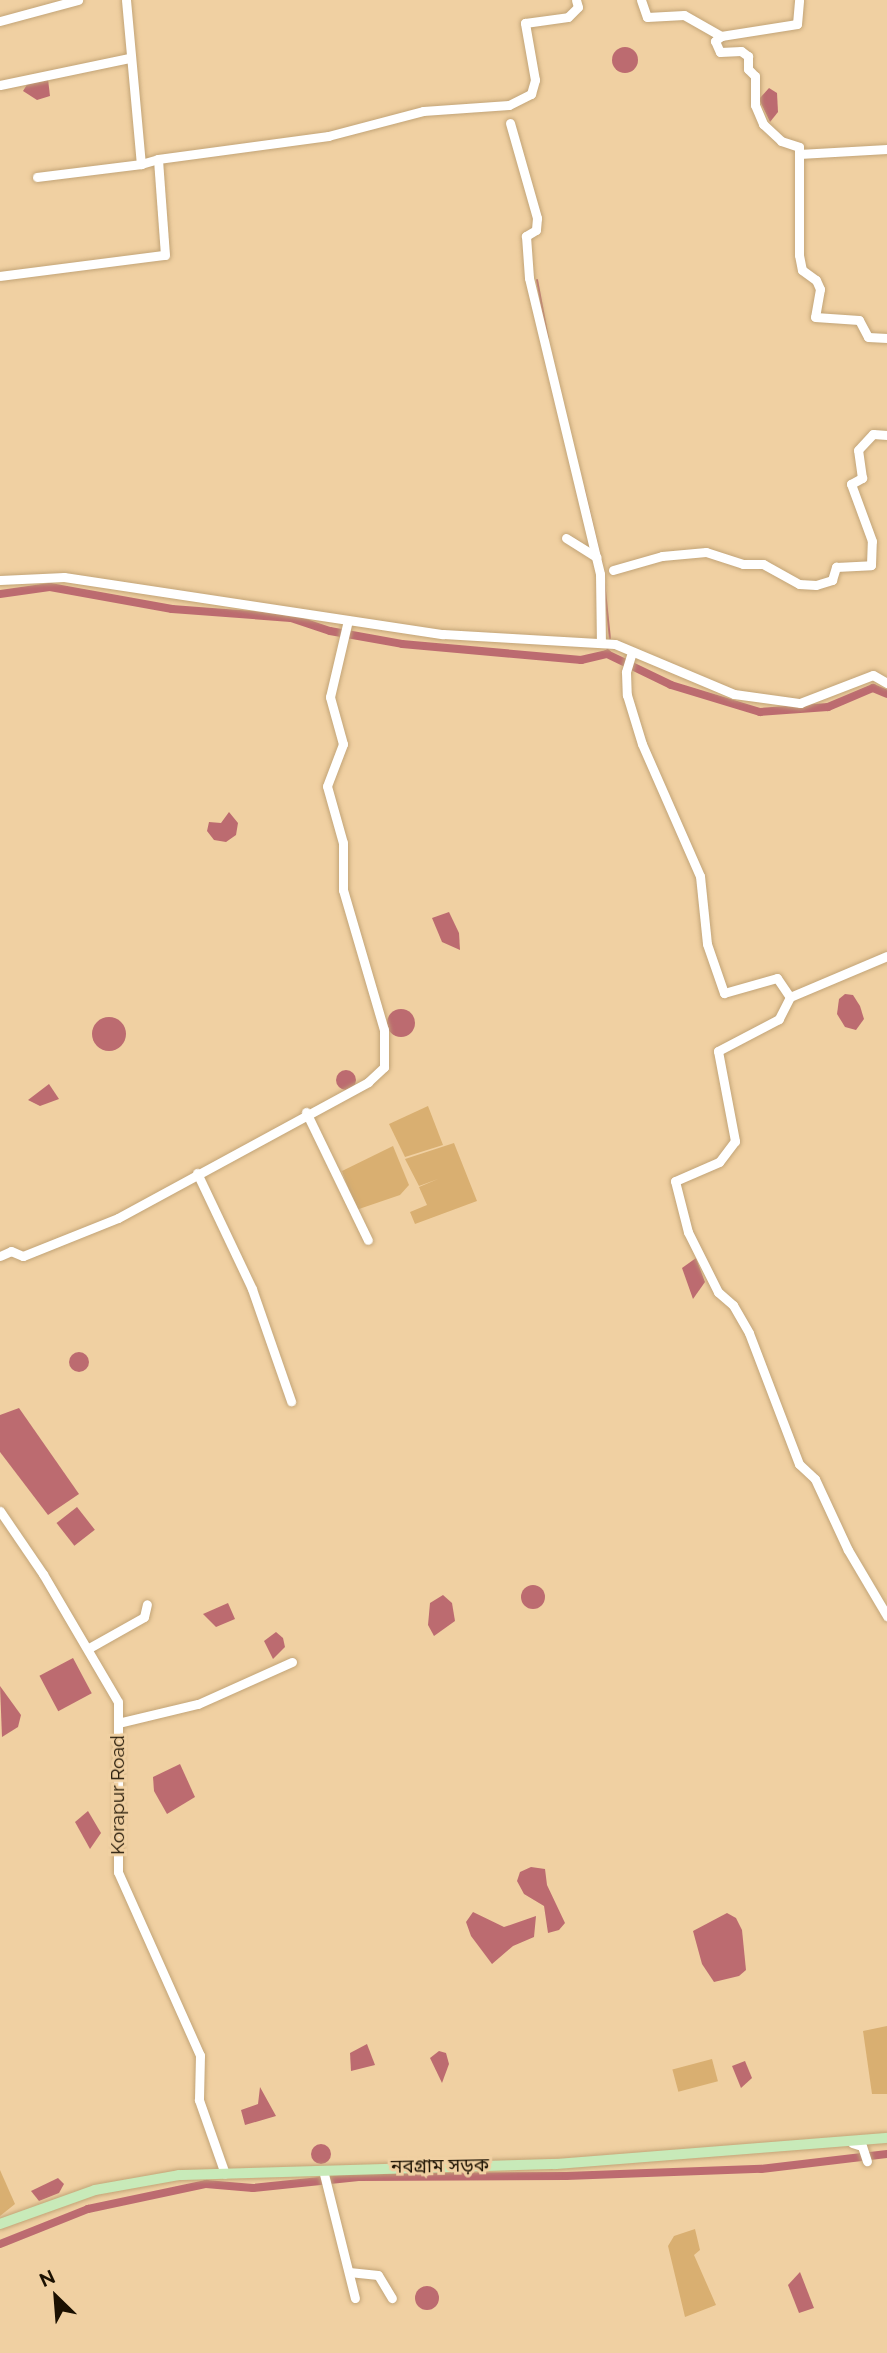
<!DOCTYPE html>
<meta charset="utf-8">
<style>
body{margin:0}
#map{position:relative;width:887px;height:2353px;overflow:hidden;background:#f0d0a2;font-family:Raleway,"Noto Sans Bengali",sans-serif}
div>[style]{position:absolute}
.green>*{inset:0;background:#d9af71;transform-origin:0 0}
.water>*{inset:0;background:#bc6b70;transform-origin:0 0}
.round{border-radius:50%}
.stream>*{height:2px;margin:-1px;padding:0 1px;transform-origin:1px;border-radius:1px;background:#bc6b70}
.canal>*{height:8px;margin:-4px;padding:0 4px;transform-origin:4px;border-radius:4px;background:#bc6b70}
.roads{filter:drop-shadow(0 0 2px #c2a477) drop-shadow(0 0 2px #c2a477)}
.minor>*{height:9px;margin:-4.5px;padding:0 4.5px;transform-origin:4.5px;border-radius:4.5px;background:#fff}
.major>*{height:10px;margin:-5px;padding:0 5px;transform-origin:5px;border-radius:5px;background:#c8eab9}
span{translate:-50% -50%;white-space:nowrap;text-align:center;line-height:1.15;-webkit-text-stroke:6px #f0d0a2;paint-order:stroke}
.street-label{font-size:19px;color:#1b1001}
.north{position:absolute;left:21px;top:2262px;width:70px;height:70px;-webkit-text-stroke:5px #f0d0a2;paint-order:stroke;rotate:335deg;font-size:19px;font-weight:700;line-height:28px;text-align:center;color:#1b1001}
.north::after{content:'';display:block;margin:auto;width:24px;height:32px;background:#1b1001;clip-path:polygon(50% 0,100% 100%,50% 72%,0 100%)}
</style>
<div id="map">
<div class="green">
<div style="clip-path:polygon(428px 1106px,443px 1145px,405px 1157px,389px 1124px)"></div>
<div style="clip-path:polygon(454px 1143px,477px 1201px,415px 1224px,410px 1212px,427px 1205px,419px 1187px,438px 1179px,419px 1186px,405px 1159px)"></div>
<div style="clip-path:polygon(393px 1146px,409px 1185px,400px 1195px,356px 1210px,342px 1171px)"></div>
<div style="clip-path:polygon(887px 2026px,887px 2094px,872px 2094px,863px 2031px)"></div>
<div style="left:712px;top:2059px;width:23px;height:41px;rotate:75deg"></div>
<div style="clip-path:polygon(0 2170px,15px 2204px,0 2216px)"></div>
<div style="clip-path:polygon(695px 2229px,700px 2250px,694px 2255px,716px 2305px,685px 2317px,668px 2246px,674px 2236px)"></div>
</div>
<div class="water">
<div class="round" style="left:612px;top:47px;width:26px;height:26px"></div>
<div style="clip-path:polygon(48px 79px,50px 96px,37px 100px,23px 91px,28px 83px)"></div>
<div style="clip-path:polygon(769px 88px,777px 93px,778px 112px,770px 122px,759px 99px)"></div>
<div style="clip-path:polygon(229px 812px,238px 823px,236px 835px,226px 842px,214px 840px,207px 831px,209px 822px,221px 823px)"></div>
<div style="clip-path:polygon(449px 912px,459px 933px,460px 950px,442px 942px,432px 918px)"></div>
<div style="clip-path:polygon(845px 994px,853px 995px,860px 1006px,864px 1019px,856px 1030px,845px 1027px,837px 1014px,839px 999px)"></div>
<div class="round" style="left:387px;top:1009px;width:28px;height:28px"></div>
<div class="round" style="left:92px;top:1017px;width:34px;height:34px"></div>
<div class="round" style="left:336px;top:1070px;width:20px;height:20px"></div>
<div style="clip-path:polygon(49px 1084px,59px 1099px,40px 1106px,28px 1100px)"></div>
<div style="clip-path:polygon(696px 1258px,705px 1282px,693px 1299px,682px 1268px)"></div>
<div class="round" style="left:69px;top:1352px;width:20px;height:20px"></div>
<div style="clip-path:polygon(19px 1408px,79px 1494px,48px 1515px,0 1452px,0 1415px)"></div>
<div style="left:77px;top:1507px;width:29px;height:26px;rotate:52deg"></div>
<div class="round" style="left:521px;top:1585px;width:24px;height:24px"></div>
<div style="clip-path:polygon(443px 1595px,452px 1603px,455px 1621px,434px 1636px,428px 1625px,430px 1603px)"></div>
<div style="clip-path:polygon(228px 1603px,235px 1619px,216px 1627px,203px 1614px)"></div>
<div style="clip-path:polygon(276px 1632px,283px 1638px,285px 1647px,273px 1659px,264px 1641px)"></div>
<div style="left:73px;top:1658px;width:40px;height:38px;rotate:62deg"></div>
<div style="clip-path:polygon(0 1686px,21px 1715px,18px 1727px,2px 1737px)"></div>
<div style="clip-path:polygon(180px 1764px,195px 1797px,167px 1814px,154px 1791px,153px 1777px)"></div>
<div style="clip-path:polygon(88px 1811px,101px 1833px,90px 1849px,75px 1822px)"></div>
<div style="clip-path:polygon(531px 1867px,545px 1869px,547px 1885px,565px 1923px,559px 1930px,548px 1933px,544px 1906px,524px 1894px,517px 1881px,520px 1872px)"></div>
<div style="clip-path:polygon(473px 1912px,504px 1927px,536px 1916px,534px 1937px,513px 1946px,492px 1964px,471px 1936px,466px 1922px)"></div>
<div style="clip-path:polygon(727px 1913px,736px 1918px,742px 1930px,746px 1970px,739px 1976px,714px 1982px,702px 1964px,693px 1931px)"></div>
<div style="clip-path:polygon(367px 2044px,375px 2065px,351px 2071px,350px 2053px)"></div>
<div style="clip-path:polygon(439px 2051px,446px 2053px,449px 2064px,442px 2083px,430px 2058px)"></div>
<div style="clip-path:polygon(745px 2061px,752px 2078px,741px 2088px,732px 2066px)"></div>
<div style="clip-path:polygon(260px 2087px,276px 2116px,245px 2125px,241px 2110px,258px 2104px)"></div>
<div class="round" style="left:311px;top:2144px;width:20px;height:20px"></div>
<div style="clip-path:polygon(58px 2178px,64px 2184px,59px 2193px,39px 2201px,31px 2191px)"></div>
<div style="clip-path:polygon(800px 2272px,814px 2308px,799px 2313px,788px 2285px)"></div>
<div class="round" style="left:415px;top:2286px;width:24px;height:24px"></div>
</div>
<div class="stream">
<div style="left:537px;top:280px;width:59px;rotate:79.3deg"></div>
<div style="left:584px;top:489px;width:78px;rotate:76.7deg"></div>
<div style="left:604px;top:581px;width:58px;rotate:84.1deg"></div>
<div style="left:607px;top:654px;width:8px;rotate:-83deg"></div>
</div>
<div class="canal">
<div style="left:0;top:594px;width:50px;rotate:-8deg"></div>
<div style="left:50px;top:587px;width:124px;rotate:10.2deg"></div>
<div style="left:172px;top:609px;width:119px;rotate:4.3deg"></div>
<div style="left:291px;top:618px;width:41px;rotate:18.4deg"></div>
<div style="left:330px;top:631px;width:73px;rotate:10.2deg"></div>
<div style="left:402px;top:644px;width:180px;rotate:5.1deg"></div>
<div style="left:581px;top:660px;width:27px;rotate:-13deg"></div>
<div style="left:607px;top:654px;width:71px;rotate:25.8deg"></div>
<div style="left:671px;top:685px;width:93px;rotate:16.9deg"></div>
<div style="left:760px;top:712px;width:68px;rotate:-4.2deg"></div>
<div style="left:828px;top:707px;width:49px;rotate:-22.9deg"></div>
<div style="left:873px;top:688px;width:15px;rotate:23deg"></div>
<div style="left:0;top:2244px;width:95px;rotate:-21.7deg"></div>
<div style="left:88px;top:2209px;width:121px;rotate:-12deg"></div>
<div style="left:206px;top:2184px;width:47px;rotate:4.9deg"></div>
<div style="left:253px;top:2188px;width:106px;rotate:-6deg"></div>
<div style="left:358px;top:2177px;width:208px;rotate:-0.3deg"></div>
<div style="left:566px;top:2176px;width:195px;rotate:-2.1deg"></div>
<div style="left:761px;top:2169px;width:127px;rotate:-6.8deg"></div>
</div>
<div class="roads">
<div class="minor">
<div style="left:126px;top:0;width:165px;rotate:84.8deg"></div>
<div style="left:141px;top:164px;width:18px;rotate:-16deg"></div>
<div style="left:641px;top:0;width:18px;rotate:71deg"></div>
<div style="left:647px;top:17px;width:37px;rotate:-3deg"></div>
<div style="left:684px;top:15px;width:43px;rotate:29.6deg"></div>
<div style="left:721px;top:36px;width:77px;rotate:-9deg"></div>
<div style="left:797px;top:24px;width:24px;rotate:-85deg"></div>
<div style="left:0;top:21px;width:81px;rotate:-15.1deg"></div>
<div style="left:721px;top:36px;width:8px;rotate:140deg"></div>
<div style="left:715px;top:41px;width:12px;rotate:66deg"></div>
<div style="left:720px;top:52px;width:21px;rotate:-3deg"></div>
<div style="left:741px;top:51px;width:9px;rotate:36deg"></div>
<div style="left:748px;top:56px;width:13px;rotate:90deg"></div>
<div style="left:748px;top:69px;width:10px;rotate:45deg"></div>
<div style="left:755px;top:76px;width:29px;rotate:90deg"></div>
<div style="left:755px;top:105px;width:21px;rotate:67deg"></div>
<div style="left:763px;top:124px;width:25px;rotate:43deg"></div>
<div style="left:781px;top:141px;width:19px;rotate:18deg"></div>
<div style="left:799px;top:147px;width:108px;rotate:90deg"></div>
<div style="left:799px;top:255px;width:15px;rotate:79deg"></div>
<div style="left:802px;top:270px;width:17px;rotate:36deg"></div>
<div style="left:816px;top:280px;width:10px;rotate:66deg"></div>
<div style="left:820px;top:289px;width:28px;rotate:100deg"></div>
<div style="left:815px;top:317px;width:44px;rotate:3.9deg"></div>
<div style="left:859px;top:320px;width:19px;rotate:62deg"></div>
<div style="left:868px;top:337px;width:19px;rotate:3deg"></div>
<div style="left:0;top:85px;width:132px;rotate:-11.8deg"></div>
<div style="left:510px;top:123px;width:99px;rotate:74.1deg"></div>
<div style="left:537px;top:218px;width:12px;rotate:95deg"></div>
<div style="left:536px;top:230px;width:12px;rotate:149deg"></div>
<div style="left:526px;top:236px;width:42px;rotate:85.9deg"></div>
<div style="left:529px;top:278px;width:304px;rotate:76.5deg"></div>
<div style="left:600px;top:574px;width:68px;rotate:89.2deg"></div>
<div style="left:799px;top:154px;width:88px;rotate:-3.3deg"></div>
<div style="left:37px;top:177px;width:105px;rotate:-7.1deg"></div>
<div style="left:0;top:276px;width:166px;rotate:-7.3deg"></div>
<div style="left:165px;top:255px;width:96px;rotate:-94.2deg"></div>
<div style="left:158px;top:159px;width:172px;rotate:-7.7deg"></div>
<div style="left:328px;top:136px;width:98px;rotate:-14.7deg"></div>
<div style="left:423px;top:111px;width:86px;rotate:-4deg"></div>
<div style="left:509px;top:105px;width:25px;rotate:-27deg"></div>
<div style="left:531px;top:94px;width:15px;rotate:-74deg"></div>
<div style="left:535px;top:80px;width:58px;rotate:-100deg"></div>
<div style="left:525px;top:23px;width:43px;rotate:-7.9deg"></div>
<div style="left:568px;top:17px;width:14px;rotate:-45deg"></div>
<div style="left:578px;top:7px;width:7px;rotate:-106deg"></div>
<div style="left:566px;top:538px;width:36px;rotate:32deg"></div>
<div style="left:613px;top:570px;width:51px;rotate:-15.9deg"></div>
<div style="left:662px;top:556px;width:44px;rotate:-5.2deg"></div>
<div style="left:706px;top:552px;width:39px;rotate:18deg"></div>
<div style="left:743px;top:564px;width:20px"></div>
<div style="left:763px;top:564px;width:41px;rotate:29.1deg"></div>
<div style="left:799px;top:584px;width:17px;rotate:3deg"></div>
<div style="left:816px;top:585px;width:17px;rotate:-17deg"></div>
<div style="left:832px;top:580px;width:14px;rotate:-73deg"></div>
<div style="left:836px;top:567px;width:35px;rotate:-3deg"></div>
<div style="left:871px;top:565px;width:24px;rotate:-88deg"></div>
<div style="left:872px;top:541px;width:61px;rotate:-110.2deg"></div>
<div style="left:851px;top:484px;width:13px;rotate:-29deg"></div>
<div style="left:862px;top:478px;width:28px;rotate:-98deg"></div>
<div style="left:858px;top:450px;width:22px;rotate:-47deg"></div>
<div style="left:873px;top:434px;width:14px;rotate:4deg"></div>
<div style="left:0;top:580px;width:64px;rotate:-2.7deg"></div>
<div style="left:64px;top:577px;width:383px;rotate:8.6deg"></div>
<div style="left:443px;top:634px;width:172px;rotate:3.3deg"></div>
<div style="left:615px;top:644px;width:129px;rotate:22.8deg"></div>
<div style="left:734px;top:694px;width:67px;rotate:7.8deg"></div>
<div style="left:800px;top:703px;width:78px;rotate:-21deg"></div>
<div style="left:873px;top:675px;width:16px;rotate:30deg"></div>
<div style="left:632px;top:652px;width:21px;rotate:107deg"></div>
<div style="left:626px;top:672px;width:23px;rotate:88deg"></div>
<div style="left:627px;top:695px;width:51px;rotate:73deg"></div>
<div style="left:642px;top:744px;width:144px;rotate:66.3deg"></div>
<div style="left:700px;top:876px;width:68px;rotate:84.1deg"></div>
<div style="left:707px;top:944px;width:52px;rotate:70.9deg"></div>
<div style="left:724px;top:993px;width:55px;rotate:-15.8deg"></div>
<div style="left:777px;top:978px;width:23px;rotate:56deg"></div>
<div style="left:887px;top:956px;width:105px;rotate:157.1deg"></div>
<div style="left:790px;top:997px;width:25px;rotate:117deg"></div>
<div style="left:779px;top:1019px;width:69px;rotate:152.3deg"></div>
<div style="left:718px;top:1051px;width:92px;rotate:79.3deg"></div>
<div style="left:735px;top:1141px;width:26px;rotate:127deg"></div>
<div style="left:719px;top:1162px;width:48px;rotate:156.6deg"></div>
<div style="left:675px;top:1181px;width:53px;rotate:75.7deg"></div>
<div style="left:688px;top:1232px;width:67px;rotate:63.4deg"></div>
<div style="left:718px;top:1292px;width:20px;rotate:41deg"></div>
<div style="left:733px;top:1305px;width:32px;rotate:60deg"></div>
<div style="left:749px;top:1333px;width:140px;rotate:69.1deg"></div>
<div style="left:799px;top:1464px;width:22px;rotate:43deg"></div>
<div style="left:815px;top:1479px;width:78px;rotate:65.1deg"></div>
<div style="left:848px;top:1550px;width:77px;rotate:59.4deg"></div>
<div style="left:306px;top:1112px;width:142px;rotate:64.2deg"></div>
<div style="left:197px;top:1173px;width:128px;rotate:64.6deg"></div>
<div style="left:252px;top:1289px;width:119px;rotate:70.8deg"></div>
<div style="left:0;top:1256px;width:12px;rotate:-24deg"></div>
<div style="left:11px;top:1251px;width:13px;rotate:23deg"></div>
<div style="left:23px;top:1256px;width:102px;rotate:-21.8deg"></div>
<div style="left:118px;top:1218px;width:285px;rotate:-28.5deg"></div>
<div style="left:368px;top:1082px;width:22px;rotate:-43deg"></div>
<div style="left:384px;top:1067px;width:37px;rotate:-90deg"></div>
<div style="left:384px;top:1030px;width:146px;rotate:-106.3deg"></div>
<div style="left:343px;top:890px;width:47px;rotate:-90deg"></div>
<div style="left:343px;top:843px;width:59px;rotate:-105.7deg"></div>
<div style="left:327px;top:786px;width:45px;rotate:-69.1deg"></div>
<div style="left:343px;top:744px;width:49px;rotate:-105.5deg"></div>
<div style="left:330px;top:697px;width:79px;rotate:-76.8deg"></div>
<div style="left:0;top:1511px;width:76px;rotate:55.7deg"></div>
<div style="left:43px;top:1574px;width:148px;rotate:59.6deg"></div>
<div style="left:118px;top:1702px;width:170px;rotate:90deg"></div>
<div style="left:118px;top:1872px;width:201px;rotate:65.9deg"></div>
<div style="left:200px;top:2055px;width:45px;rotate:91.3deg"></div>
<div style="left:199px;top:2100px;width:78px;rotate:70.6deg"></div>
<div style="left:89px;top:1648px;width:63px;rotate:-29.4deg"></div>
<div style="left:144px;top:1617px;width:13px;rotate:-77deg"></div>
<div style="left:118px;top:1723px;width:82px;rotate:-13.4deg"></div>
<div style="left:198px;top:1704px;width:103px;rotate:-24.1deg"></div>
<div style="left:852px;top:2143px;width:10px;rotate:17deg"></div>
<div style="left:862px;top:2146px;width:16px;rotate:72deg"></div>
<div style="left:323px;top:2170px;width:132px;rotate:76deg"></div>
<div style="left:349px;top:2272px;width:29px;rotate:6deg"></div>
<div style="left:378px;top:2275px;width:27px;rotate:59deg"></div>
</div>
<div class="major">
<div style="left:0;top:2224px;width:101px;rotate:-19.7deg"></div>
<div style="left:95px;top:2190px;width:85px;rotate:-10.1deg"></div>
<div style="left:179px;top:2175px;width:376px;rotate:-1.7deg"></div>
<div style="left:555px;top:2164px;width:333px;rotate:-4.5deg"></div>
</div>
</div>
<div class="street-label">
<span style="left:118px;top:1795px;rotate:-90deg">Korapur Road</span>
<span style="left:440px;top:2166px;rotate:-1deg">নবগ্রাম সড়ক</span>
</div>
<div class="north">N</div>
</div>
